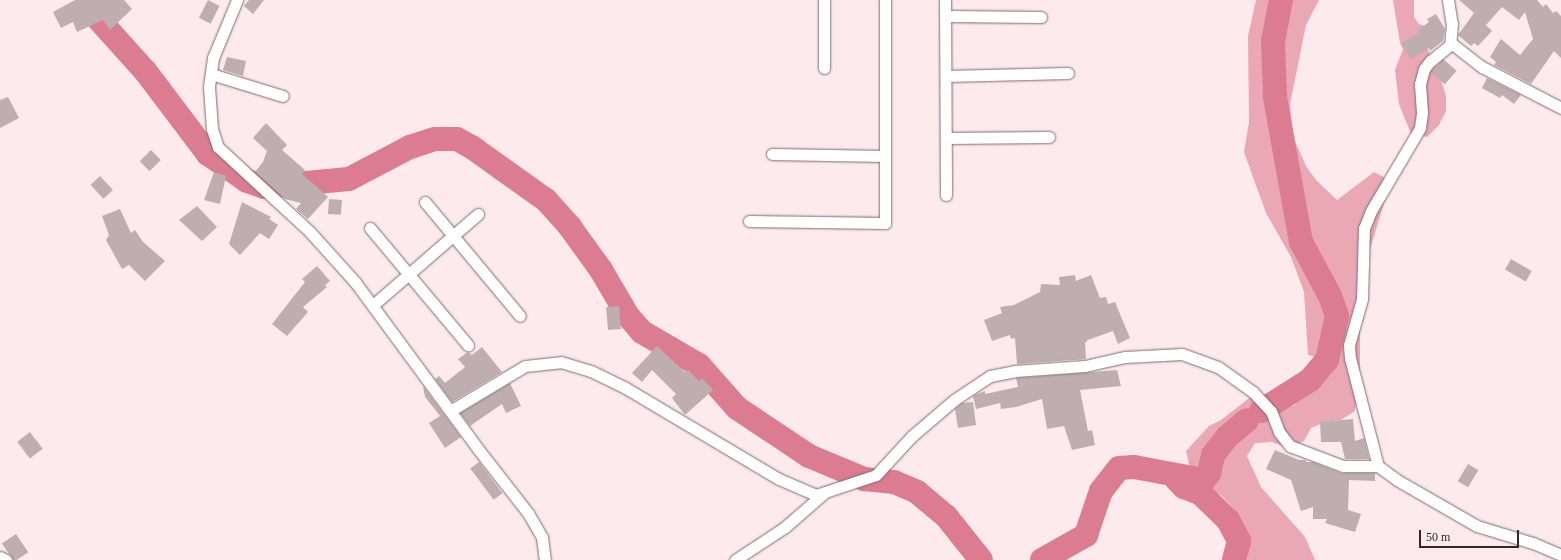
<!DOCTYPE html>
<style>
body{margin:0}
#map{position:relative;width:1561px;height:560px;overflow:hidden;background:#fceaec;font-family:Georgia,serif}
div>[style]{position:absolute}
.green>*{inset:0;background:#eaa8b4}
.river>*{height:24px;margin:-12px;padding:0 12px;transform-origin:12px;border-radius:12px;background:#dc7c90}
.building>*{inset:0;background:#bfaeb0;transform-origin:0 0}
.roads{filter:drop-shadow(0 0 1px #7d6d70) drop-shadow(0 0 1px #7d6d70)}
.minor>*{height:11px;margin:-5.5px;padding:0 5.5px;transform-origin:5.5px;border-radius:5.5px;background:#fff}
span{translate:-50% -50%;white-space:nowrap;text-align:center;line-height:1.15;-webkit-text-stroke:3px #fceaec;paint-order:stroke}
.scale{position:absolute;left:1419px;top:530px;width:100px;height:18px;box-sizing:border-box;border:2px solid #2f2829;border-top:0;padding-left:5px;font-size:12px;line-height:14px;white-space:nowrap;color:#2f2829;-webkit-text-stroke:3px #fceaec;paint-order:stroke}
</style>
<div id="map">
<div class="green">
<div style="clip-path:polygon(1256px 0,1319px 0,1306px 25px,1290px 104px,1293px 137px,1306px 166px,1316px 180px,1337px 200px,1374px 172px,1388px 179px,1387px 194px,1367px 259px,1360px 312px,1360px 377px,1355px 411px,1341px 420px,1325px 422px,1311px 428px,1304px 441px,1288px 448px,1272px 442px,1255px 443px,1247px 456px,1261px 487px,1305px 537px,1315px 560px,1243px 560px,1245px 539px,1234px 509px,1222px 496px,1207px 488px,1204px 480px,1190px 468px,1186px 451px,1209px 426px,1221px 420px,1252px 396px,1258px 413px,1265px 409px,1280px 409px,1295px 405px,1301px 390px,1327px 360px,1308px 355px,1304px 292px,1291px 257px,1266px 213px,1244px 152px,1249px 122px,1248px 36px)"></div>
<div style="clip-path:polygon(1393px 0,1414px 0,1414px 17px,1419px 24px,1425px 26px,1426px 46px,1436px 65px,1446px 96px,1446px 111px,1439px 125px,1427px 137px,1411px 134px,1399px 104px,1395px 70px,1403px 49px,1400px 43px)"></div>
</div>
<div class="river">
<div style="left:90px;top:0;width:12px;rotate:81deg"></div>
<div style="left:92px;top:12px;width:81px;rotate:48deg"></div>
<div style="left:146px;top:72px;width:103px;rotate:52.9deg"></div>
<div style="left:208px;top:154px;width:47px;rotate:34.7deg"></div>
<div style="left:247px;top:181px;width:18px;rotate:19deg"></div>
<div style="left:264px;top:187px;width:85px;rotate:-5.4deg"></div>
<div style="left:349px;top:179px;width:69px;rotate:-27.7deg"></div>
<div style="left:410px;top:147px;width:26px;rotate:-18deg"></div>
<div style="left:435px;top:139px;width:22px"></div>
<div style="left:457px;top:139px;width:18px;rotate:29deg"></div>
<div style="left:473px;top:148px;width:90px;rotate:35.5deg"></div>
<div style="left:546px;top:200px;width:36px;rotate:48deg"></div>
<div style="left:570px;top:227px;width:53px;rotate:54.2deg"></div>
<div style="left:601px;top:270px;width:53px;rotate:59.6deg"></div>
<div style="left:628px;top:316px;width:21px;rotate:49deg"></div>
<div style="left:642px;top:332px;width:66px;rotate:30.1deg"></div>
<div style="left:699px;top:365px;width:57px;rotate:48.5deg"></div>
<div style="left:737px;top:408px;width:87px;rotate:33.7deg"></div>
<div style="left:809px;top:456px;width:60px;rotate:22.7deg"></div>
<div style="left:864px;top:479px;width:30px;rotate:6deg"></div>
<div style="left:894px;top:482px;width:25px;rotate:23deg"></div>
<div style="left:917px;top:492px;width:38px;rotate:40deg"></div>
<div style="left:946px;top:516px;width:56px;rotate:51.5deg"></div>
<div style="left:1261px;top:411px;width:58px;rotate:-32.3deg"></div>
<div style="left:1310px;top:380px;width:26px;rotate:-50deg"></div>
<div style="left:1327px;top:360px;width:45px;rotate:-77.2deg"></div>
<div style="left:1337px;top:316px;width:21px;rotate:-109deg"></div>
<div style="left:1330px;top:296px;width:61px;rotate:-118.2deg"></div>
<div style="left:1301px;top:242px;width:113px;rotate:-100.2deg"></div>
<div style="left:1281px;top:131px;width:36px;rotate:-100deg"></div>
<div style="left:1275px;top:96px;width:55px;rotate:-92.1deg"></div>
<div style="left:1273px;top:41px;width:42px;rotate:-79deg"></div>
<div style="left:1177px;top:480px;width:10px;rotate:45deg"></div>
<div style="left:1184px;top:487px;width:17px;rotate:21deg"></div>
<div style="left:1200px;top:493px;width:39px;rotate:44deg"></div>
<div style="left:1228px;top:520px;width:24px;rotate:62deg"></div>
<div style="left:1239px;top:541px;width:20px;rotate:105deg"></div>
<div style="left:1042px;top:560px;width:51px;rotate:-29.6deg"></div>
<div style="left:1086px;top:535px;width:46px;rotate:-71.2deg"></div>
<div style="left:1101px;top:491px;width:29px;rotate:-52deg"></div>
<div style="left:1119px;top:468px;width:15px;rotate:-4deg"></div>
<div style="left:1134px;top:467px;width:71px;rotate:10.5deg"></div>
<div style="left:1204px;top:480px;width:9px;rotate:-54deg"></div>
<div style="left:1209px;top:473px;width:18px;rotate:-77deg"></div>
<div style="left:1213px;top:455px;width:23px;rotate:-52deg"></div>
<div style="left:1227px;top:437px;width:26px;rotate:-40deg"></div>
</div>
<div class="building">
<div style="clip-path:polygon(75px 0,124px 0,132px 9px,110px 30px,103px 20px,77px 32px,73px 22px,61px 28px,53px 12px)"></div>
<div style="left:208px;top:0;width:13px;height:20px;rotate:27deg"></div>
<div style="clip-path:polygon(249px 0,264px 0,253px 14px,244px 6px)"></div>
<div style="clip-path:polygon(1459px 0,1537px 0,1543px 7px,1546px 4px,1553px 13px,1556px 11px,1561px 16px,1561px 58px,1554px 51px,1531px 84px,1494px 65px,1496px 62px,1490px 57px,1501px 39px,1520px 55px,1533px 39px,1525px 12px,1519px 20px,1502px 7px,1486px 25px,1492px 31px,1478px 46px,1474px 43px,1471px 46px,1458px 35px,1474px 13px)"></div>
<div style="clip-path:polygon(1436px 14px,1445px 29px,1443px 41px,1430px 51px,1429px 48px,1411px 59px,1401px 43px,1419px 33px,1418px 30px,1429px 22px,1427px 19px)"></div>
<div style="clip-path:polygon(227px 57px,246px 61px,243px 76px,223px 70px)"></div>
<div style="left:1443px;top:59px;width:18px;height:18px;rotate:41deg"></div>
<div style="clip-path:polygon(1487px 78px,1521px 95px,1514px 104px,1502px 95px,1500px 98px,1482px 88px)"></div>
<div style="clip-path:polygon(8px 97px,19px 118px,0 128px,0 100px)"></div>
<div style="clip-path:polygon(266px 123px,287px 145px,282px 150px,305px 170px,302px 174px,328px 197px,308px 219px,296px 209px,301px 203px,285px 199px,255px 172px,263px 162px,267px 151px,253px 138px)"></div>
<div style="left:151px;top:150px;width:14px;height:16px;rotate:45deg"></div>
<div style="clip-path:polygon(214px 172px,226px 176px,220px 204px,204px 200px)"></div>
<div style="left:100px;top:176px;width:19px;height:13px;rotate:47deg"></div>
<div style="left:329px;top:199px;width:13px;height:15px;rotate:4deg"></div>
<div style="clip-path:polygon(242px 202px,271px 217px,269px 219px,278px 225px,269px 239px,260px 233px,240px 255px,229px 244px)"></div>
<div style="clip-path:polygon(197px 206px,217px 227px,202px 241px,179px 220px)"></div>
<div style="clip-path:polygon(120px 209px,131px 233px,135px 230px,143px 242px,165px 261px,145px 281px,129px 265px,122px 269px,106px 240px,109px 235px,102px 216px)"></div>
<div style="left:1511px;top:259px;width:24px;height:12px;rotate:30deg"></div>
<div style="clip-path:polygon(317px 266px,330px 281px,325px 285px,327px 287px,303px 307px,308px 312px,287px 336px,272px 324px,305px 282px,302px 279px)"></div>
<div style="clip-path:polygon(1075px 275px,1076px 281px,1091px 275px,1100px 298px,1106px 297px,1108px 304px,1115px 302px,1130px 338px,1118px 344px,1113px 331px,1088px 340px,1085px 343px,1086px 359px,1017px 364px,1015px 338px,1011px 339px,1010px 335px,992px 341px,984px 320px,1002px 313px,1000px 307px,1014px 305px,1040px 292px,1041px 284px,1060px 285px,1059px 277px)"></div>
<div style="left:619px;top:306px;width:23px;height:13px;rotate:85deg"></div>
<div style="clip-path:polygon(657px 346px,685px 372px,688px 370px,699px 381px,702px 378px,713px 390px,685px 415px,672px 398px,676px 394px,652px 370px,642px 382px,632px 373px)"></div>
<div style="clip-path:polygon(482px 347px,502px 372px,452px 402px,435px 379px,439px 376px,445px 383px,465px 367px,458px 359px,468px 352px,472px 355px)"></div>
<div style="clip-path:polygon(1117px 370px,1121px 386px,1080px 390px,1088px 431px,1092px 430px,1095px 445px,1072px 450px,1064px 426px,1047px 429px,1042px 399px,1016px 407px,1001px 409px,1000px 403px,976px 409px,973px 396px,985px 391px,985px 394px,1018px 387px,1016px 378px)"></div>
<div style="clip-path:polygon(510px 383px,521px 406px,506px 413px,502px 404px,470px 426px,460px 413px)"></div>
<div style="clip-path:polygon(423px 386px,461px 437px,445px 448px,429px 423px,440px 416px,425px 397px)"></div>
<div style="clip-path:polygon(973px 402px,976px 425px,958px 428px,955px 409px,962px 403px)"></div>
<div style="clip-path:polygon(1353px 419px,1355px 441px,1364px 438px,1369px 459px,1345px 459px,1341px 442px,1321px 442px,1320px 422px)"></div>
<div style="left:30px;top:432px;width:21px;height:16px;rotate:53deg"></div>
<div style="clip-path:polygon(1275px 450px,1299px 460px,1306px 460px,1306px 462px,1313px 462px,1341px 473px,1375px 473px,1375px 481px,1349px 480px,1348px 510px,1361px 514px,1355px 532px,1325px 523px,1327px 519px,1313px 519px,1313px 507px,1301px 511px,1291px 480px,1266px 469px)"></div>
<div style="left:479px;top:462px;width:39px;height:11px;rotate:53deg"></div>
<div style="left:1468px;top:464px;width:12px;height:20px;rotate:31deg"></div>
<div style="left:16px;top:534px;width:22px;height:17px;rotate:56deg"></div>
</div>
<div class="roads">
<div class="minor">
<div style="left:237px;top:0;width:63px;rotate:112.5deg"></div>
<div style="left:213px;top:58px;width:29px;rotate:98deg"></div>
<div style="left:209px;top:87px;width:42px;rotate:85.9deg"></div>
<div style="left:212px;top:129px;width:19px;rotate:72deg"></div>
<div style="left:218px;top:147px;width:125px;rotate:42.7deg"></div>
<div style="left:310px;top:232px;width:67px;rotate:48deg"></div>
<div style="left:355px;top:282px;width:207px;rotate:53.6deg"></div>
<div style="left:478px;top:449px;width:81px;rotate:52deg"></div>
<div style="left:528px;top:513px;width:28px;rotate:60deg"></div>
<div style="left:542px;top:537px;width:23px;rotate:83deg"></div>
<div style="left:945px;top:0;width:195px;rotate:89.7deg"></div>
<div style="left:1448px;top:0;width:24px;rotate:81deg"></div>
<div style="left:1452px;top:24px;width:21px;rotate:95deg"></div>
<div style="left:1450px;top:45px;width:26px;rotate:141deg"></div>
<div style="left:1430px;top:61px;width:10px;rotate:127deg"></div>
<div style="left:1424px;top:69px;width:16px;rotate:105deg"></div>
<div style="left:1420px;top:84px;width:29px;rotate:86deg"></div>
<div style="left:1422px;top:113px;width:15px;rotate:98deg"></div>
<div style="left:1420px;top:128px;width:96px;rotate:120.6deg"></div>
<div style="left:1371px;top:211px;width:18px;rotate:112deg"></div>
<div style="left:1364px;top:228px;width:71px;rotate:91.6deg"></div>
<div style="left:1362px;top:299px;width:48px;rotate:105.8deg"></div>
<div style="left:1349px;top:345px;width:13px;rotate:86deg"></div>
<div style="left:1350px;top:358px;width:112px;rotate:75.5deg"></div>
<div style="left:1378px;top:466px;width:24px;rotate:36deg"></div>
<div style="left:1397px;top:480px;width:92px;rotate:29.9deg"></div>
<div style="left:1477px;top:526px;width:59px;rotate:16.9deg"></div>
<div style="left:1533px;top:543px;width:30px;rotate:23deg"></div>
<div style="left:946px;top:16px;width:95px;rotate:0.6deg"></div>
<div style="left:1451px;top:43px;width:39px;rotate:38deg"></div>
<div style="left:1482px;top:67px;width:89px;rotate:27.4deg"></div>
<div style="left:824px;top:68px;width:68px;rotate:-90deg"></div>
<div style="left:211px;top:74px;width:75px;rotate:17deg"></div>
<div style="left:946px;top:76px;width:122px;rotate:-1.4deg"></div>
<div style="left:946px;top:138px;width:103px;rotate:-0.6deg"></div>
<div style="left:772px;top:154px;width:113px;rotate:1deg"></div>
<div style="left:425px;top:202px;width:148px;rotate:50.2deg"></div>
<div style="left:749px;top:221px;width:136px;rotate:0.8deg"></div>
<div style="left:885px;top:223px;width:223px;rotate:-90deg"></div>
<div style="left:370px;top:228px;width:153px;rotate:50.1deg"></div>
<div style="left:373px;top:305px;width:139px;rotate:-40.9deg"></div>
<div style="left:450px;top:411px;width:87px;rotate:-31deg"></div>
<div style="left:525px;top:366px;width:36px;rotate:-6deg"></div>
<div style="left:561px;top:362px;width:31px;rotate:17deg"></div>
<div style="left:591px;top:371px;width:37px;rotate:26deg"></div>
<div style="left:624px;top:387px;width:180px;rotate:30.7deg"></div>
<div style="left:779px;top:479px;width:40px;rotate:23.4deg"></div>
<div style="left:816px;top:495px;width:63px;rotate:-18.4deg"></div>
<div style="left:876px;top:475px;width:53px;rotate:-47.3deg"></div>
<div style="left:912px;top:436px;width:55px;rotate:-40.6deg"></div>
<div style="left:954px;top:400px;width:43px;rotate:-33.7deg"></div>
<div style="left:990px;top:376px;width:25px;rotate:-11deg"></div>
<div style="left:1015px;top:371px;width:70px;rotate:-4.1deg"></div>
<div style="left:1085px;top:366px;width:41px;rotate:-12.7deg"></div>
<div style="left:1125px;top:357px;width:57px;rotate:-3deg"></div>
<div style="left:1182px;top:354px;width:38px;rotate:20deg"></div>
<div style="left:1218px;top:367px;width:43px;rotate:35.5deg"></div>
<div style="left:1253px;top:392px;width:26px;rotate:47deg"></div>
<div style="left:1271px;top:411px;width:22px;rotate:69deg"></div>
<div style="left:1279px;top:432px;width:18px;rotate:52deg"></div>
<div style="left:1290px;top:446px;width:57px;rotate:20.7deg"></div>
<div style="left:1343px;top:466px;width:35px"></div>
<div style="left:0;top:557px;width:7px;rotate:27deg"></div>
<div style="left:735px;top:560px;width:60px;rotate:-33.4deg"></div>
<div style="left:785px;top:527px;width:52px;rotate:-41.1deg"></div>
</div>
</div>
<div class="scale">50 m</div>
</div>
